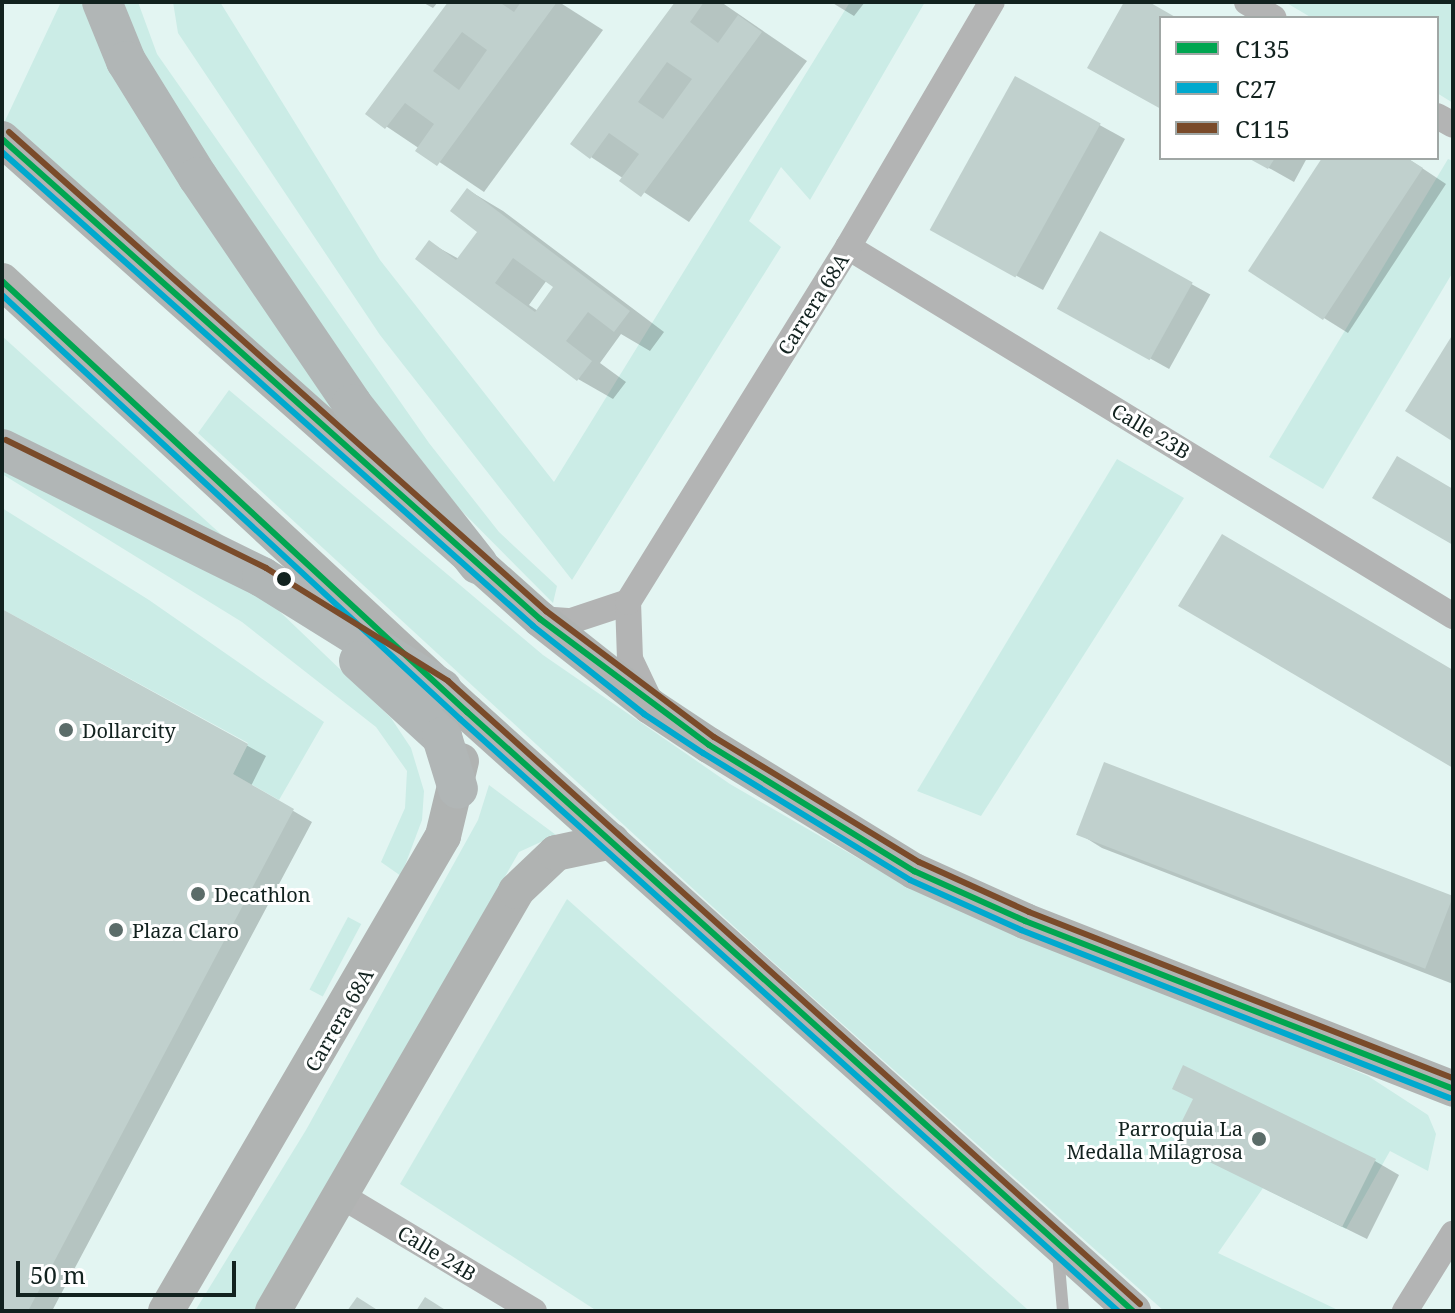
<!DOCTYPE html>
<style>
body{margin:0}
#map{position:relative;width:1455px;height:1313px;overflow:hidden;background:#e3f5f2;font-family:"Noto Serif",serif}
div>[style]{position:absolute}
.green>*{inset:0;background:#cbece6;transform-origin:0 0}
.shadow>*{inset:0;background:#0003;transform-origin:0 0}
.building>*{inset:0;background:#c0d0cd;transform-origin:0 0}
.lane>*{height:12px;margin:-6px;padding:0 6px;transform-origin:6px;border-radius:6px;background:#b3b4b4}
.street>*{height:26px;margin:-13px;padding:0 13px;transform-origin:13px;border-radius:13px;background:#b3b4b4}
.secondary>*{height:36px;margin:-18px;padding:0 18px;transform-origin:18px;border-radius:18px;background:#b0b3b2}
.primary>*{height:40px;margin:-20px;padding:0 20px;transform-origin:20px;border-radius:20px;background:#b1b6b6}
.bus-1>*{height:6px;margin:-3px;padding:0 3px;transform-origin:3px;border-radius:3px;background:#00a651}
.bus-2>*{height:6px;margin:-3px;padding:0 3px;transform-origin:3px;border-radius:3px;background:#00a9ce}
.bus-3>*{height:6px;margin:-3px;padding:0 3px;transform-origin:3px;border-radius:3px;background:#7a4b2a}
.dots>*{width:22px;height:22px;translate:-50% -50%;box-sizing:border-box;border:4px solid #fff;border-radius:50%}
span{translate:-50% -50%;white-space:nowrap;text-align:center;line-height:1.15;-webkit-text-stroke:6px #fff;paint-order:stroke}
.street-label{font-size:20px;color:#12221f}
.poi-label{font-size:20px;color:#12221f}
.left{translate:0 -50%;text-align:left}
.right{translate:-100% -50%;text-align:right}
.frame{position:absolute;inset:0;border:4px solid #12221f;pointer-events:none}
.legend{position:absolute;left:1159px;top:16px;width:280px;height:144px;box-sizing:border-box;background:#fff;border:2px solid #a0a7a5;margin:0;padding:10px 14px;list-style:none;font-size:24px;color:#12221f}
.legend li{display:flex;align-items:center;gap:16px;height:40px}
.legend b{width:40px;border:2px solid #a0a7a5}
.scale{position:absolute;left:16px;top:1261px;width:220px;height:36px;box-sizing:border-box;border:4px solid #12221f;border-top:0;padding-left:10px;font-size:24px;line-height:28px;white-space:nowrap;color:#12221f;-webkit-text-stroke:6px #fff;paint-order:stroke}
</style>
<div id="map">
<div class="green">
<div style="clip-path:polygon(61px 2px,83px 2px,365px 444px,4px 123px)"></div>
<div style="clip-path:polygon(122px 2px,138px 2px,157px 54px,429px 443px,499px 532px,557px 586px,553px 603px,418px 467px,150px 71px)"></div>
<div style="clip-path:polygon(173px 2px,220px 2px,380px 260px,554px 482px,850px 2px,925px 2px,810px 200px,781px 167px,749px 221px,781px 247px,572px 580px,380px 335px,178px 33px)"></div>
<div style="clip-path:polygon(1285px 2px,1453px 2px,1453px 103px,1437px 93px,1437px 18px,1312px 18px)"></div>
<div style="clip-path:polygon(1448px 159px,1453px 161px,1453px 272px,1323px 489px,1269px 457px)"></div>
<div style="clip-path:polygon(2px 336px,245px 556px,2px 438px)"></div>
<div style="clip-path:polygon(229px 390px,543px 655px,730px 784px,880px 871px,1368px 1076px,1428px 1115px,1436px 1134px,1428px 1171px,1390px 1151px,1346px 1229px,1263px 1188px,1218px 1253px,1340px 1311px,1164px 1311px,764px 954px,198px 433px)"></div>
<div style="clip-path:polygon(2px 459px,253px 586px,391px 718px,411px 748px,424px 791px,422px 820px,401px 876px,381px 862px,405px 808px,407px 771px,376px 727px,242px 622px,2px 474px)"></div>
<div style="clip-path:polygon(1117px 459px,1184px 498px,981px 816px,917px 791px)"></div>
<div style="clip-path:polygon(2px 508px,149px 600px,324px 722px,279px 800px,233px 774px,248px 743px,2px 609px)"></div>
<div style="clip-path:polygon(489px 785px,556px 835px,519px 852px,257px 1311px,195px 1311px,306px 1130px,478px 820px)"></div>
<div style="clip-path:polygon(567px 899px,1027px 1309px,1026px 1311px,597px 1311px,400px 1184px)"></div>
<div style="left:348px;top:917px;width:15px;height:82px;rotate:28deg"></div>
</div>
<div class="shadow">
<div style="clip-path:polygon(422px 2px,438px 2px,433px 8px)"></div>
<div style="clip-path:polygon(450px 2px,559px 2px,603px 30px,484px 192px,368px 114px)"></div>
<div style="clip-path:polygon(677px 2px,721px 2px,807px 61px,689px 222px,591px 157px)"></div>
<div style="clip-path:polygon(831px 2px,865px 2px,854px 16px)"></div>
<div style="clip-path:polygon(1016px 79px,1125px 139px,1043px 290px,958px 244px)"></div>
<div style="clip-path:polygon(1251px 158px,1307px 158px,1294px 182px)"></div>
<div style="clip-path:polygon(1325px 158px,1407px 158px,1446px 184px,1348px 333px,1324px 318px)"></div>
<div style="clip-path:polygon(evenodd,468px 190px,503px 211px,664px 332px,650px 351px,621px 334px,600px 363px,626px 382px,613px 399px,578px 379px,430px 243px,459px 259px,479px 232px,468px 190px,547px 280px,556px 287px,538px 311px,529px 305px,547px 280px)"></div>
<div style="left:1101px;top:234px;width:125px;height:85px;rotate:29deg"></div>
<div style="clip-path:polygon(2px 611px,266px 756px,251px 786px,312px 822px,52px 1311px,2px 1311px)"></div>
<div style="clip-path:polygon(1078px 833px,1453px 899px,1453px 984px,1102px 848px)"></div>
<div style="clip-path:polygon(1190px 1131px,1375px 1161px,1399px 1175px,1367px 1239px,1181px 1147px)"></div>
</div>
<div class="building">
<div style="clip-path:polygon(evenodd,448px 2px,499px 2px,514px 12px,521px 2px,557px 2px,437px 166px,415px 151px,434px 124px,405px 103px,385px 129px,365px 114px,448px 2px,462px 32px,487px 50px,459px 90px,433px 71px,462px 32px)"></div>
<div style="clip-path:polygon(evenodd,675px 2px,704px 2px,690px 22px,718px 43px,738px 15px,762px 32px,641px 197px,619px 181px,639px 154px,609px 133px,590px 159px,570px 144px,675px 2px,667px 62px,692px 79px,663px 119px,638px 102px,667px 62px)"></div>
<div style="clip-path:polygon(1124px 2px,1149px 2px,1177px 18px,1161px 18px,1161px 109px,1087px 68px)"></div>
<div style="left:1015px;top:76px;width:98px;height:176px;rotate:29deg"></div>
<div style="clip-path:polygon(1248px 158px,1275px 158px,1268px 169px)"></div>
<div style="clip-path:polygon(1322px 158px,1407px 158px,1423px 168px,1323px 320px,1248px 271px)"></div>
<div style="clip-path:polygon(evenodd,467px 188px,630px 311px,614px 332px,588px 312px,566px 341px,592px 361px,577px 381px,415px 259px,429px 240px,456px 260px,477px 232px,450px 211px,467px 188px,513px 258px,553px 287px,535px 312px,495px 283px,513px 258px)"></div>
<div style="left:1100px;top:231px;width:106px;height:89px;rotate:29deg"></div>
<div style="clip-path:polygon(1453px 334px,1453px 439px,1452px 441px,1405px 411px)"></div>
<div style="clip-path:polygon(1397px 456px,1453px 489px,1453px 545px,1372px 498px)"></div>
<div style="clip-path:polygon(1222px 534px,1453px 670px,1453px 768px,1178px 606px)"></div>
<div style="clip-path:polygon(2px 609px,248px 744px,233px 774px,294px 809px,28px 1311px,2px 1311px)"></div>
<div style="left:1104px;top:762px;width:374px;height:78px;rotate:21deg"></div>
<div style="clip-path:polygon(1183px 1065px,1376px 1159px,1342px 1227px,1179px 1147px,1187px 1131px,1179px 1127px,1193px 1099px,1172px 1089px)"></div>
<div style="clip-path:polygon(357px 1297px,379px 1311px,347px 1311px)"></div>
<div style="clip-path:polygon(425px 1297px,447px 1311px,416px 1311px)"></div>
</div>
<div class="lane">
<div style="left:1058px;top:1254px;width:57px;rotate:85deg"></div>
</div>
<div class="street">
<div style="left:1247px;top:2px;width:31px;rotate:31deg"></div>
<div style="left:1437px;top:116px;width:18px;rotate:29deg"></div>
<div style="left:848px;top:247px;width:709px;rotate:31.38deg"></div>
<div style="left:540px;top:619px;width:31px;rotate:4deg"></div>
<div style="left:571px;top:621px;width:60px;rotate:-18.4deg"></div>
<div style="left:649px;top:699px;width:44px;rotate:-115.4deg"></div>
<div style="left:630px;top:659px;width:57px;rotate:-92deg"></div>
<div style="left:628px;top:602px;width:418px;rotate:-58.2deg"></div>
<div style="left:848px;top:247px;width:284px;rotate:-59.6deg"></div>
<div style="left:340px;top:1195px;width:226px;rotate:30.9deg"></div>
<div style="left:1405px;top:1311px;width:91px;rotate:-58.1deg"></div>
</div>
<div class="secondary">
<div style="left:2px;top:139px;width:721px;rotate:41.74deg"></div>
<div style="left:540px;top:619px;width:140px;rotate:38.3deg"></div>
<div style="left:650px;top:706px;width:71px;rotate:33.5deg"></div>
<div style="left:709px;top:745px;width:241px;rotate:31.6deg"></div>
<div style="left:914px;top:871px;width:122px;rotate:24.2deg"></div>
<div style="left:1025px;top:921px;width:460px;rotate:21.4deg"></div>
<div style="left:2px;top:281px;width:634px;rotate:42.83deg"></div>
<div style="left:467px;top:712px;width:896px;rotate:41.97deg"></div>
<div style="left:166px;top:1311px;width:550px;rotate:-59.75deg"></div>
<div style="left:443px;top:836px;width:77px;rotate:-76.5deg"></div>
<div style="left:273px;top:1311px;width:485px;rotate:-59.9deg"></div>
<div style="left:516px;top:891px;width:55px;rotate:-43.5deg"></div>
<div style="left:556px;top:853px;width:57px;rotate:-12.1deg"></div>
</div>
<div class="primary">
<div style="left:102px;top:2px;width:64px;rotate:67.9deg"></div>
<div style="left:126px;top:61px;width:137px;rotate:58.2deg"></div>
<div style="left:198px;top:177px;width:274px;rotate:55.8deg"></div>
<div style="left:352px;top:404px;width:204px;rotate:51.8deg"></div>
<div style="left:2px;top:449px;width:290px;rotate:26.2deg"></div>
<div style="left:262px;top:577px;width:212px;rotate:31.9deg"></div>
<div style="left:359px;top:661px;width:113px;rotate:42.5deg"></div>
<div style="left:442px;top:737px;width:54px;rotate:72.9deg"></div>
</div>
<div class="bus-1">
<div style="left:2px;top:139px;width:721px;rotate:41.74deg"></div>
<div style="left:540px;top:619px;width:211px;rotate:36.7deg"></div>
<div style="left:709px;top:745px;width:241px;rotate:31.6deg"></div>
<div style="left:914px;top:871px;width:122px;rotate:24.2deg"></div>
<div style="left:1025px;top:921px;width:460px;rotate:21.4deg"></div>
<div style="left:2px;top:281px;width:634px;rotate:42.83deg"></div>
<div style="left:467px;top:712px;width:896px;rotate:41.97deg"></div>
</div>
<div class="bus-2">
<div style="left:2px;top:152px;width:712px;rotate:41.75deg"></div>
<div style="left:533px;top:626px;width:142px;rotate:38.4deg"></div>
<div style="left:644px;top:714px;width:71px;rotate:33.5deg"></div>
<div style="left:703px;top:753px;width:243px;rotate:31.5deg"></div>
<div style="left:910px;top:880px;width:122px;rotate:24.2deg"></div>
<div style="left:1021px;top:930px;width:460px;rotate:21.4deg"></div>
<div style="left:2px;top:295px;width:624px;rotate:42.79deg"></div>
<div style="left:460px;top:719px;width:885px;rotate:41.98deg"></div>
</div>
<div class="bus-3">
<div style="left:9px;top:132px;width:720px;rotate:41.73deg"></div>
<div style="left:546px;top:611px;width:210px;rotate:36.9deg"></div>
<div style="left:714px;top:737px;width:240px;rotate:31.4deg"></div>
<div style="left:919px;top:862px;width:121px;rotate:24.4deg"></div>
<div style="left:1029px;top:912px;width:455px;rotate:21.4deg"></div>
<div style="left:6px;top:440px;width:290px;rotate:26.2deg"></div>
<div style="left:266px;top:568px;width:214px;rotate:31.8deg"></div>
<div style="left:448px;top:681px;width:931px;rotate:42deg"></div>
</div>
<div class="dots">
<div style="left:284px;top:579px;background:#12221f"></div>
<div style="left:66px;top:730px;background:#5b6c69"></div>
<div style="left:198px;top:894px;background:#5b6c69"></div>
<div style="left:116px;top:930px;background:#5b6c69"></div>
<div style="left:1259px;top:1139px;background:#5b6c69"></div>
</div>
<div class="street-label">
<span style="left:813px;top:304px;rotate:-58deg">Carrera 68A</span>
<span style="left:1151px;top:431px;rotate:31deg">Calle 23B</span>
<span style="left:339px;top:1020px;rotate:-60deg">Carrera 68A</span>
<span style="left:437px;top:1253px;rotate:31deg">Calle 24B</span>
</div>
<div class="poi-label">
<span class="left" style="left:82px;top:730px">Dollarcity</span>
<span class="left" style="left:214px;top:894px">Decathlon</span>
<span class="left" style="left:132px;top:930px">Plaza Claro</span>
<span class="right" style="left:1243px;top:1140px">Parroquia La<br>Medalla Milagrosa</span>
</div>
<div class="frame"></div>
<ul class="legend">
<li><b style="height:10px;background:#00a651"></b>C135</li>
<li><b style="height:10px;background:#00a9ce"></b>C27</li>
<li><b style="height:10px;background:#7a4b2a"></b>C115</li>
</ul>
<div class="scale">50 m</div>
</div>
